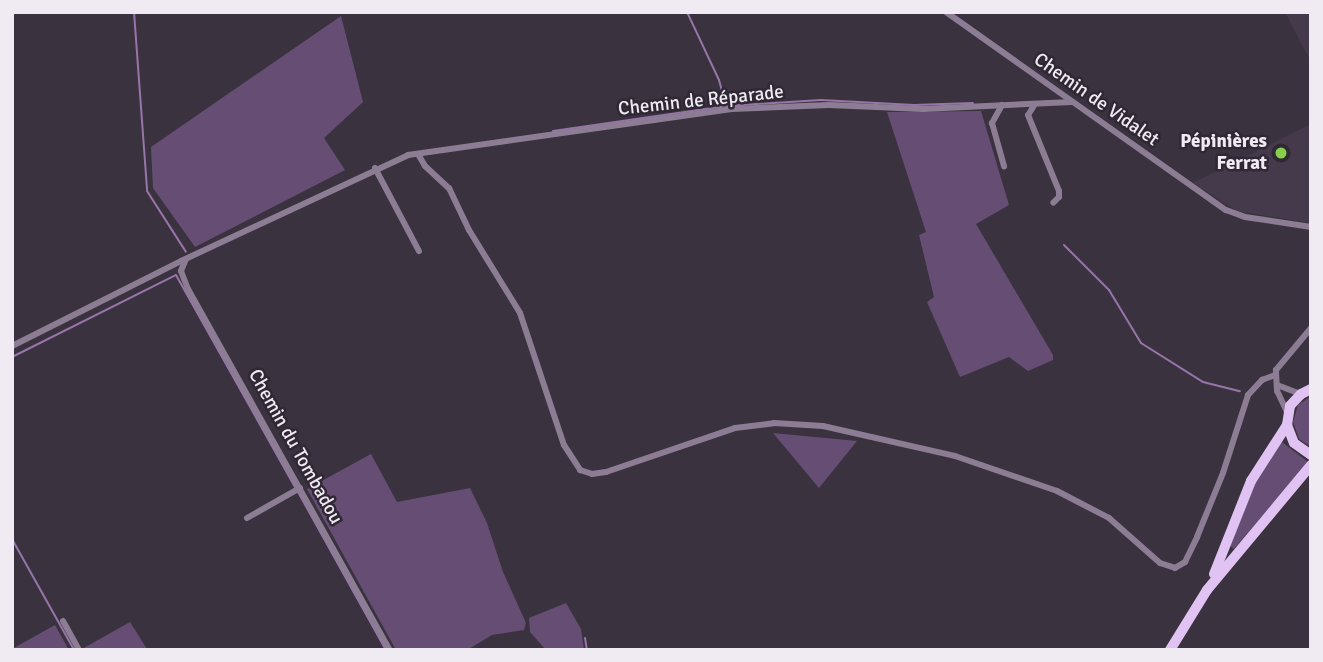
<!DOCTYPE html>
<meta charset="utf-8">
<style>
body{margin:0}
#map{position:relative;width:1323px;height:662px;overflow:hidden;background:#3b323f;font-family:Signika,sans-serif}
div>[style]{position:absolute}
.built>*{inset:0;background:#453a4c}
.green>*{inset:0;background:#664d74}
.stream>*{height:2px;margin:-1px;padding:0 1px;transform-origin:1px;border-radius:1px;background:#9775a9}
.minor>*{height:6px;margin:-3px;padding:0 3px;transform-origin:3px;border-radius:3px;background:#8c7d94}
.primary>*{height:10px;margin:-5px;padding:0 5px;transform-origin:5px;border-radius:5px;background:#e1c3f3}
.dots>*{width:19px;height:19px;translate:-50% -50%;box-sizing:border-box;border:4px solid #312835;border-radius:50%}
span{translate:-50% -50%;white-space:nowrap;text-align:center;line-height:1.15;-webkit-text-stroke:5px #312835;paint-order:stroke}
.street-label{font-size:19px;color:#f0eaf3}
.poi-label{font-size:19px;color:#f0eaf3;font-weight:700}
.right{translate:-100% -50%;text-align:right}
.frame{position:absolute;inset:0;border:14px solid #f0eaf3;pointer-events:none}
</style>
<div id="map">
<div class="built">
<div style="clip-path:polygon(1285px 12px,1311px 12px,1311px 62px)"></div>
<div style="clip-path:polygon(1311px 124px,1311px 223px,1237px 211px,1193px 183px)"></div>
</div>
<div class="green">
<div style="clip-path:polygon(341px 16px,363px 102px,324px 138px,345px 170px,195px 247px,153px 188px,151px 147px)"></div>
<div style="clip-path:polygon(981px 111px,1009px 205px,976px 224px,1053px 355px,1053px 360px,1028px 371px,1009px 357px,960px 377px,927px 302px,934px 297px,919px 235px,926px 232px,887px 112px)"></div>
<div style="clip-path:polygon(1311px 396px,1311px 447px,1299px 439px,1293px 422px,1298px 405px)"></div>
<div style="clip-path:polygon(773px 433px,857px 441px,819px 488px)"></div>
<div style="clip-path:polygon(1282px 442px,1308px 462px,1234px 549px,1230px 546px,1254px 485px)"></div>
<div style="clip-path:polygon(371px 454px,397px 502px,470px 488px,487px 523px,503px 572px,526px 623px,524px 630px,492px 635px,467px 650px,396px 650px,307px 489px)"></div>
<div style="clip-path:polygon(566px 603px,581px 629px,584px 650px,546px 650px,530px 632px,529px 618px)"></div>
<div style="clip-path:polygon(130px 622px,147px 649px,82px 650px,82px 649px)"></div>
<div style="clip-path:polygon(55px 625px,69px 650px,12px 650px,12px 649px)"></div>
</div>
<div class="stream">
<div style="left:134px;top:12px;width:179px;rotate:85.8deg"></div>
<div style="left:147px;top:191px;width:72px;rotate:57.4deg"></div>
<div style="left:726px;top:106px;width:95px;rotate:-3.6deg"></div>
<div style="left:821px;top:100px;width:93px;rotate:3.1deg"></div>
<div style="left:914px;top:105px;width:59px;rotate:-1.9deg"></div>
<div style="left:553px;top:131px;width:175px;rotate:-8.2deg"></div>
<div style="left:726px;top:106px;width:27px;rotate:-105deg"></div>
<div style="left:719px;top:80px;width:75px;rotate:-115.2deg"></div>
<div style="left:1064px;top:245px;width:64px;rotate:45deg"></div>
<div style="left:1109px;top:290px;width:62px;rotate:58.9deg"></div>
<div style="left:1141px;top:343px;width:73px;rotate:32.2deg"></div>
<div style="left:1203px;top:382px;width:38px;rotate:14deg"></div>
<div style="left:12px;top:357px;width:183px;rotate:-26.6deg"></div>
<div style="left:176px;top:275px;width:243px;rotate:60.7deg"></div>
<div style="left:298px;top:492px;width:181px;rotate:60.9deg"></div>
<div style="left:12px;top:539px;width:127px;rotate:60.8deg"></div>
<div style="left:585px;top:638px;width:12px;rotate:81deg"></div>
</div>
<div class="minor">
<div style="left:946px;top:12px;width:343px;rotate:35.3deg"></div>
<div style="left:1226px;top:210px;width:20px;rotate:20deg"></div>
<div style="left:1245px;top:217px;width:67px;rotate:8.6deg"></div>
<div style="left:1035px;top:104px;width:13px;rotate:122deg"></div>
<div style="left:1028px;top:115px;width:82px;rotate:67.8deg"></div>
<div style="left:1059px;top:191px;width:6px;rotate:90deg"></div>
<div style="left:1059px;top:197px;width:8px;rotate:135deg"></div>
<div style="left:1002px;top:105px;width:21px;rotate:119deg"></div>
<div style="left:992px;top:123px;width:45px;rotate:74.4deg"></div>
<div style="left:418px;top:154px;width:14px;rotate:60deg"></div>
<div style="left:425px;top:166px;width:33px;rotate:43deg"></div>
<div style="left:449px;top:188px;width:47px;rotate:64.5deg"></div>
<div style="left:469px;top:230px;width:97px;rotate:58.4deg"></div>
<div style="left:520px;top:313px;width:139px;rotate:71.6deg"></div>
<div style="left:564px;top:445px;width:30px;rotate:57deg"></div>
<div style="left:580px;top:470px;width:13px;rotate:18deg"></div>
<div style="left:592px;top:474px;width:14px;rotate:-8deg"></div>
<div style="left:606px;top:472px;width:136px;rotate:-18.8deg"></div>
<div style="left:735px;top:428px;width:39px;rotate:-7deg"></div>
<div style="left:774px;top:423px;width:49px;rotate:3.5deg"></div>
<div style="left:823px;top:426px;width:135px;rotate:12.8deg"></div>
<div style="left:955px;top:456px;width:108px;rotate:18.9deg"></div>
<div style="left:1057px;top:491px;width:59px;rotate:27.4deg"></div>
<div style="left:1109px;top:518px;width:68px;rotate:41.4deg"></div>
<div style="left:1160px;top:563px;width:16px;rotate:18deg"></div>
<div style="left:1175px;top:568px;width:12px;rotate:-31deg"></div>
<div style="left:1185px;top:562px;width:28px;rotate:-64deg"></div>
<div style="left:1197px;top:537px;width:69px;rotate:-67.9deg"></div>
<div style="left:1223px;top:473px;width:82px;rotate:-72.2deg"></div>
<div style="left:1248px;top:395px;width:21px;rotate:-47deg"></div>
<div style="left:1262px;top:380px;width:14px;rotate:-21deg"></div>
<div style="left:375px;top:168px;width:94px;rotate:62.1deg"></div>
<div style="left:186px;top:259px;width:13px;rotate:113deg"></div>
<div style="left:181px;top:271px;width:19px;rotate:69deg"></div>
<div style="left:188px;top:289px;width:414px;rotate:60.8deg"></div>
<div style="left:12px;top:346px;width:189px;rotate:-26.7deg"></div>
<div style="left:181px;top:261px;width:251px;rotate:-25deg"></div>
<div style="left:408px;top:155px;width:327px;rotate:-8.1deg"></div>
<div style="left:732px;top:109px;width:97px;rotate:-2.4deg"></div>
<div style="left:829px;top:105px;width:94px;rotate:2.4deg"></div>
<div style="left:923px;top:109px;width:149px;rotate:-2.7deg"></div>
<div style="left:1277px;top:385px;width:26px;rotate:21deg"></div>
<div style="left:1287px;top:412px;width:23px;rotate:-115deg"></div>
<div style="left:1277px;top:391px;width:21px;rotate:-93deg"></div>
<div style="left:1276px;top:370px;width:55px;rotate:-50.2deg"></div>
<div style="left:247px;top:518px;width:61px;rotate:-29.5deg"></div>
<div style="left:63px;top:621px;width:33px;rotate:61deg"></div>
</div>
<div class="primary">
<div style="left:1311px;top:389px;width:11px;rotate:153deg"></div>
<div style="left:1301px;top:394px;width:16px;rotate:133deg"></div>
<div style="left:1290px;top:406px;width:19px;rotate:99deg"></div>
<div style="left:1287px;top:425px;width:19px;rotate:69deg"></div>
<div style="left:1294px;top:443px;width:21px;rotate:35deg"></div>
<div style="left:1214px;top:574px;width:100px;rotate:-68.3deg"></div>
<div style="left:1251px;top:481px;width:67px;rotate:-57.3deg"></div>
<div style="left:1170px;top:650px;width:70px;rotate:-58.3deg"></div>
<div style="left:1207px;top:590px;width:163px;rotate:-50.2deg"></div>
</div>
<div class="dots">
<div style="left:1281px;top:153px;background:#87cf4a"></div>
</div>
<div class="street-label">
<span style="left:1096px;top:100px;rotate:35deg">Chemin de Vidalet</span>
<span style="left:701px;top:101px;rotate:-6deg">Chemin de Réparade</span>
<span style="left:295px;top:447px;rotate:61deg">Chemin du Tombadou</span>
</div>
<div class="poi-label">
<span class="right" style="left:1267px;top:153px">Pépinières<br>Ferrat</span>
</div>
<div class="frame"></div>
</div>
